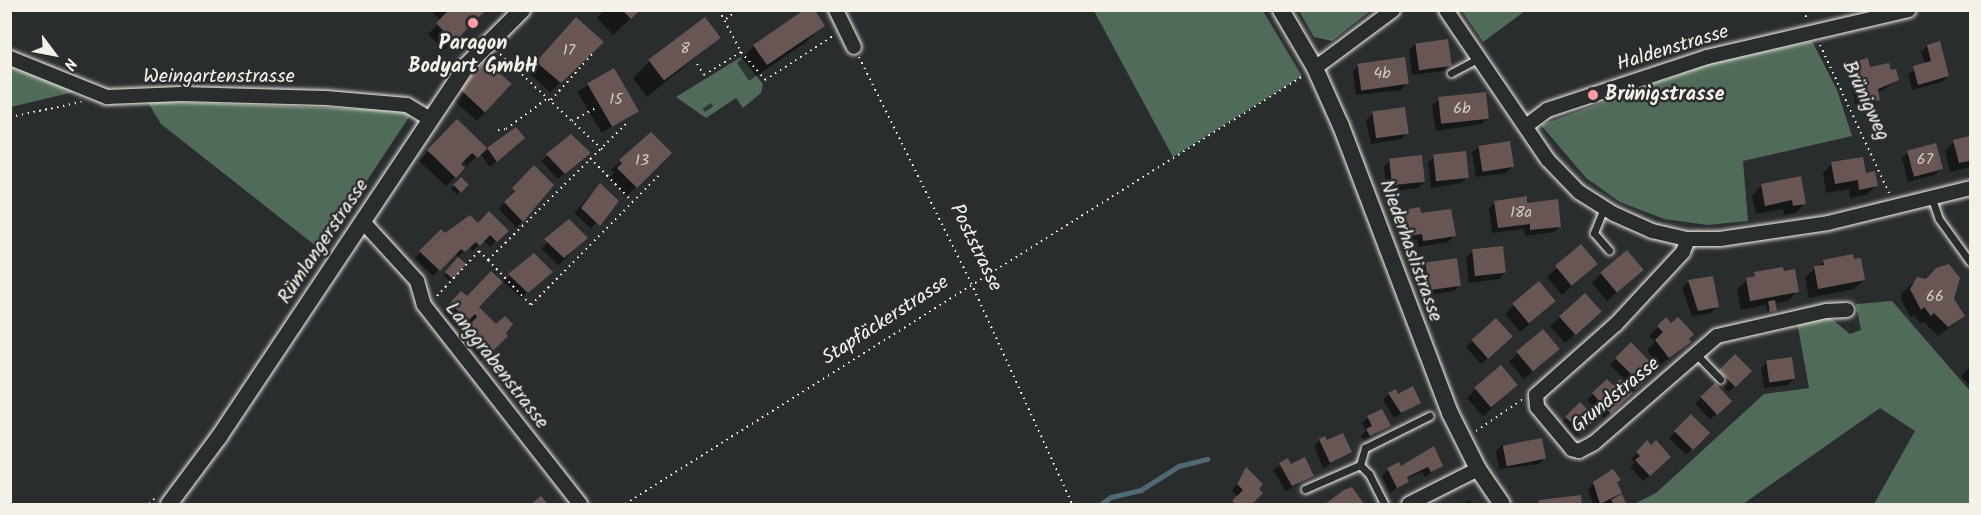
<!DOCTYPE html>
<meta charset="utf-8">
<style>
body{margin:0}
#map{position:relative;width:1981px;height:515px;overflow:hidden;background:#2a2d2e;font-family:Kalam,sans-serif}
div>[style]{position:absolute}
.green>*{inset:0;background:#516b5a}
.shadow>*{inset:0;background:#0007;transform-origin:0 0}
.stream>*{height:4.5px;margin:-2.25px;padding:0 2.25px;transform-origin:2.25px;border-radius:2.25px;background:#506a75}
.building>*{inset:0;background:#685654;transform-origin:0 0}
.path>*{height:2px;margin-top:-1px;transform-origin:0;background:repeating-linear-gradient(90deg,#f4f1e8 0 1.5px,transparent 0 6px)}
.roads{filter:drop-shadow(0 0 2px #f4f1e8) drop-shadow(0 0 2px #f4f1e8)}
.service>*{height:7px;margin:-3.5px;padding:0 3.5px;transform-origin:3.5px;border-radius:3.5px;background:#2a2d2e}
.minor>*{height:14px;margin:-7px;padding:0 7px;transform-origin:7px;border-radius:7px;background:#2a2d2e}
.tertiary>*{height:16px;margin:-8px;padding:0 8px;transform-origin:8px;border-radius:8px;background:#2a2d2e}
.dots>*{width:16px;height:16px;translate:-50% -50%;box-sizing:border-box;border:3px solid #2a2d2e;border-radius:50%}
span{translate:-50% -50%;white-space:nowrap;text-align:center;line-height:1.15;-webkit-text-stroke:5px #2a2d2e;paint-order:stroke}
.number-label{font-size:16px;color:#d1cac3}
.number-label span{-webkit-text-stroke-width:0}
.poi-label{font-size:20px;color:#f4f1e8;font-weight:700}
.left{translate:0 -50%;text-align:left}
.street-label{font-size:20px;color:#f4f1e8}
.frame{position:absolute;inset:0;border:12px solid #f4f1e8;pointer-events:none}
.north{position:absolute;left:24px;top:24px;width:60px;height:60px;-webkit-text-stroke:4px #2a2d2e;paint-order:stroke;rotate:122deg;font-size:16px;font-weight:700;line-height:24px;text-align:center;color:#f4f1e8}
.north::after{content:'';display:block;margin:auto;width:21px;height:27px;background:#f4f1e8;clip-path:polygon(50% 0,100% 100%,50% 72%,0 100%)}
</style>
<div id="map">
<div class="green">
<div style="clip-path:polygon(1094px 11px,1263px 11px,1302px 76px,1173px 157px)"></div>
<div style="clip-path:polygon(1299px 11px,1370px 11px,1332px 41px,1314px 37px)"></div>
<div style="clip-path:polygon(1462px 11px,1525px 11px,1483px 42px)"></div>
<div style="clip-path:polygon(1812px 41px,1837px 90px,1852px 136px,1743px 161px,1748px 221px,1708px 225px,1664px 219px,1620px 202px,1586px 178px,1541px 125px,1708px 64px)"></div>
<div style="clip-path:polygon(741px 57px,763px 84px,761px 93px,743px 108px,736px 98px,706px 118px,676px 97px)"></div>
<div style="clip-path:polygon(10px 64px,78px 91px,11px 107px)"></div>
<div style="clip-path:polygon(147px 101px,413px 111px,321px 250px,161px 124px)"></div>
<div style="clip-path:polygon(1892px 301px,1970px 391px,1970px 504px,1874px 504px,1915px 431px,1880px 408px,1743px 504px,1634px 504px,1656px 493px,1764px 394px,1809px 388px,1797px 322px,1827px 315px,1850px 334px,1861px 330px,1856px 304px)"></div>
</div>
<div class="shadow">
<div style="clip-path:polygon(435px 10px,484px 10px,444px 50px,428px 34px,441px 21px,433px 13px)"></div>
<div style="clip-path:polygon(605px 10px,640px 10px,613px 35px,597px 18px)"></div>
<div style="clip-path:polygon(823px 25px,806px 42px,749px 81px,737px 63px,754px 46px)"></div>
<div style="clip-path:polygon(567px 28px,601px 42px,550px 92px,528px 72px)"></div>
<div style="clip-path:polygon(719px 38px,647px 97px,633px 78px,650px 61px)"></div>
<div style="clip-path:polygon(1415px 44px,1451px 65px,1444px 71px,1412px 75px,1409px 51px)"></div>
<div style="clip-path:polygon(1927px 46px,1948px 76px,1942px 82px,1912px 90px,1908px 74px,1925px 64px,1921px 52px)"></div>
<div style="clip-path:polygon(1857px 62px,1889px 72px,1897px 80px,1877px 94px,1879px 99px,1869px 108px,1857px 111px,1848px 72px)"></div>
<div style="clip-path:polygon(1359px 65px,1407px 83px,1401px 90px,1356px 95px,1353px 71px)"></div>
<div style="left:613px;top:70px;width:48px;height:42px;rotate:59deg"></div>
<div style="clip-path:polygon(476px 71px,510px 84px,477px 121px,452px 99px)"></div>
<div style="clip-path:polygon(1438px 100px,1488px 118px,1482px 124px,1436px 131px,1432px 106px)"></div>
<div style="left:711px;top:103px;width:4px;height:10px;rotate:56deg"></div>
<div style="clip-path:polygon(1373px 114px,1407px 133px,1401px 139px,1371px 144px,1366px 120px)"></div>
<div style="clip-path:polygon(457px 121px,482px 154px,516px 129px,517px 144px,490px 167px,480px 153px,467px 166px,462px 161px,459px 164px,463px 169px,446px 186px,419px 161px)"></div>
<div style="clip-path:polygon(651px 134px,670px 153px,627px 196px,609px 178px,614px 173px,611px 170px)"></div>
<div style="clip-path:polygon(571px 136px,583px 159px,558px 179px,541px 161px)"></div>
<div style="clip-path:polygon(1970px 138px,1970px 167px,1950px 172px,1945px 151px,1954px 142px)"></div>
<div style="clip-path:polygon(1479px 146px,1512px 167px,1506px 173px,1476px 177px,1472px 153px)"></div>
<div style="clip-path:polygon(1908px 152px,1941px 169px,1935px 175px,1908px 182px,1902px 158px)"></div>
<div style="clip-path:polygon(1434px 157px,1467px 177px,1461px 183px,1431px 188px,1428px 163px)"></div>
<div style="clip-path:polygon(1390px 161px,1424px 182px,1418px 188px,1387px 192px,1384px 167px)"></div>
<div style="clip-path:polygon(1832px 163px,1865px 175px,1876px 186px,1867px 195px,1850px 198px,1849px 189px,1826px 193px,1823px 173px)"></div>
<div style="clip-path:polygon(528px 173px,522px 221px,516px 227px,499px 209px)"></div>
<div style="left:461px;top:179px;width:8px;height:14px;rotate:45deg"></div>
<div style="left:600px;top:185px;width:23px;height:38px;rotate:43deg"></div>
<div style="clip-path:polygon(1761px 186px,1805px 203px,1795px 213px,1784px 215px,1783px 209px,1756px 214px,1752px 195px)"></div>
<div style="clip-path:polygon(1495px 202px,1526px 204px,1560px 226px,1554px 232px,1525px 236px,1524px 229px,1492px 233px,1489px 208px)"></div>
<div style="clip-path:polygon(1404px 211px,1454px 236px,1448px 242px,1418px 247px,1417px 239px,1402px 242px,1398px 217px)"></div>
<div style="left:569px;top:221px;width:24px;height:39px;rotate:45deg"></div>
<div style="clip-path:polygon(478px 225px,507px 231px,490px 247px,483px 240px,473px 251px,469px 247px,458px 257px,454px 254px,433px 276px,415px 258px,441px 231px,445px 235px)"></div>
<div style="clip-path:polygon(1581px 246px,1587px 273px,1562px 295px,1547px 277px)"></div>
<div style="clip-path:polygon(1472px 252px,1505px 273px,1499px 279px,1469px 283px,1466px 258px)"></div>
<div style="clip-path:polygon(534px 255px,545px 278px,521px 298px,503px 281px)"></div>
<div style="left:458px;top:259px;width:8px;height:22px;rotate:40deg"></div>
<div style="clip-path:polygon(1824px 261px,1864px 280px,1854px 289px,1809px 298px,1805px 277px)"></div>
<div style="clip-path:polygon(1426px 265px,1460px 285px,1454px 291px,1424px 296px,1420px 271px)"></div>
<div style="clip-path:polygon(1601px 274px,1632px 279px,1607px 301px,1592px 283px)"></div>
<div style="clip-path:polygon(1755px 274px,1797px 291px,1788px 301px,1774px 303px,1773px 313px,1770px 304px,1768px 314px,1766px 305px,1741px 310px,1737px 289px)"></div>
<div style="clip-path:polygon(1712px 277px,1717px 307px,1711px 313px,1692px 316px,1682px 288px,1688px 282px)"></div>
<div style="clip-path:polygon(1917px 279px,1952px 299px,1963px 316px,1938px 336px,1924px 322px,1921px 324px,1914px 315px,1911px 318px,1901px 299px,1902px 293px)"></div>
<div style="clip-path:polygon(461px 294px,506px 336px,479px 363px,457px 339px,469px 327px,464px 322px,457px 329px,441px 314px)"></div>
<div style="clip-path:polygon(1514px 305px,1545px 310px,1520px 332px,1505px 314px)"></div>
<div style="clip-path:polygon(1560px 317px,1590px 321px,1565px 343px,1550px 326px)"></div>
<div style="clip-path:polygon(1666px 319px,1689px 342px,1659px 366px,1647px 350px,1655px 342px,1649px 336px)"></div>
<div style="clip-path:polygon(1496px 320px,1505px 343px,1481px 364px,1466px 347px)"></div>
<div style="clip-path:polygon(1631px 344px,1650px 364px,1638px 373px,1644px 380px,1604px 418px,1587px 400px,1607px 381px,1613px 387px,1626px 381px,1610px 365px)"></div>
<div style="clip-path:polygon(1518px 353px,1549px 358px,1524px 379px,1509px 362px)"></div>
<div style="left:1735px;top:356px;width:21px;height:30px;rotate:45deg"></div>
<div style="clip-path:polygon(1767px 362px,1794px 379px,1788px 385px,1764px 388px,1761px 368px)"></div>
<div style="clip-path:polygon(1970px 366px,1970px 385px,1961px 377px)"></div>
<div style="left:1715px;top:385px;width:22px;height:27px;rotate:47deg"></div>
<div style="clip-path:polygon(1476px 389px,1507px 394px,1483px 416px,1467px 398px)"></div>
<div style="clip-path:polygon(1389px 394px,1397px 396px,1419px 403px,1394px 418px,1383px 400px)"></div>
<div style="left:1580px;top:404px;width:20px;height:28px;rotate:45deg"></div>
<div style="left:1691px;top:416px;width:24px;height:31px;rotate:45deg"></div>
<div style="clip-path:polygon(1368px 417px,1389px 426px,1364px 441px,1361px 436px,1366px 431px,1362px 423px)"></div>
<div style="clip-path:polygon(1320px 440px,1350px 452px,1323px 468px,1314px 446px)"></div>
<div style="clip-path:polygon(1647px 443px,1669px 457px,1643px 481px,1630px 467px,1635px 463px,1631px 459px)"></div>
<div style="clip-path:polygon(1502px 445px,1545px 458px,1539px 464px,1499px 469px,1496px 451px)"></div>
<div style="clip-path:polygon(1287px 460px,1290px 466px,1312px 475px,1286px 491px,1273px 470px)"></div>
<div style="clip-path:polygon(1441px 466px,1425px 477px,1422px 472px,1406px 479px,1390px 493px,1382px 476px,1388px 470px)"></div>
<div style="clip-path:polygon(1246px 469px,1261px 494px,1250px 504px,1231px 504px,1238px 497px,1232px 491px)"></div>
<div style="clip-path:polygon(1594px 483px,1620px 492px,1611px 501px,1622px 496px,1625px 502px,1593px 504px,1588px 490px)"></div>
<div style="clip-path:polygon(1579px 497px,1580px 504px,1537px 504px,1540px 501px)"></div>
<div style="clip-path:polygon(1470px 500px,1472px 504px,1462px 504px)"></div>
</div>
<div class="stream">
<div style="left:1101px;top:504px;width:12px;rotate:-35deg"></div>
<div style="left:1111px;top:497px;width:31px;rotate:-13deg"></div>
<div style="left:1141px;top:490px;width:45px;rotate:-32.3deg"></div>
<div style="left:1179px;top:466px;width:29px;rotate:-14deg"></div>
</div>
<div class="building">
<div style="clip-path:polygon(449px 10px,486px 10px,454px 42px,436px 23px)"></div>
<div style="clip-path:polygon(622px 10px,640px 10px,631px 19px)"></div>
<div style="clip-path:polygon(804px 10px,815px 10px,825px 26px,767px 65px,753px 45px)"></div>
<div style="clip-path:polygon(576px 17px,604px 42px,561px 83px,536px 62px)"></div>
<div style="left:705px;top:17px;width:26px;height:71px;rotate:53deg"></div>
<div style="left:1448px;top:39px;width:27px;height:33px;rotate:82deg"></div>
<div style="clip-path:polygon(1940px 41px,1949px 76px,1918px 85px,1913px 66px,1931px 61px,1927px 45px)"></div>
<div style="left:1405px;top:57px;width:27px;height:48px;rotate:82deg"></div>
<div style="clip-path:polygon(1868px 58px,1870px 67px,1889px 63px,1891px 70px,1896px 69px,1899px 80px,1878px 89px,1880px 100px,1866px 103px,1856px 61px)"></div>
<div style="left:486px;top:60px;width:35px;height:39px;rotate:43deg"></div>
<div style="left:614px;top:68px;width:50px;height:31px;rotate:60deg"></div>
<div style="left:1486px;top:92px;width:27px;height:48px;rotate:84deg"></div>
<div style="left:1405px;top:107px;width:27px;height:33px;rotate:82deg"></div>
<div style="clip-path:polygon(457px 119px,487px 148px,516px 127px,525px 138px,497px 162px,487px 148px,478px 158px,472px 153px,461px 164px,465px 168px,456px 178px,427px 150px)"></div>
<div style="clip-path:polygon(651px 132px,672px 153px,637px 188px,617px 168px,622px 163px,619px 160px)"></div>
<div style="clip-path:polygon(571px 134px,591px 153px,565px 174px,546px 154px)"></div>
<div style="clip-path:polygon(1970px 136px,1970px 161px,1959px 163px,1953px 140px)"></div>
<div style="left:1510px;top:141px;width:26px;height:32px;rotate:81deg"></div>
<div style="left:1936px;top:143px;width:27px;height:30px;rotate:75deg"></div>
<div style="left:1466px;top:151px;width:27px;height:33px;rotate:84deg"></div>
<div style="left:1422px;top:155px;width:27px;height:33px;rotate:84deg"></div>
<div style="clip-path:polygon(1863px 157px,1866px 173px,1875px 171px,1878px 186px,1859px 190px,1858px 180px,1835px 184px,1831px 162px)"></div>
<div style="clip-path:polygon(534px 165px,554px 185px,523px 222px,504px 202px,515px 191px,512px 188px)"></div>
<div style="clip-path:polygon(1801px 176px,1806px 204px,1793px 206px,1792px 200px,1765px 206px,1761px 184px)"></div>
<div style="left:461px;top:177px;width:11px;height:11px;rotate:45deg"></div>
<div style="clip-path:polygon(600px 183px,619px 201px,600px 226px,581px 208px)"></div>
<div style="clip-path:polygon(1527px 196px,1527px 203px,1558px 199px,1561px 227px,1530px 230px,1530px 224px,1498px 228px,1494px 201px)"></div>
<div style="clip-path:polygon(1420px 207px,1421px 213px,1451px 209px,1456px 236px,1423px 241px,1422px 234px,1407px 236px,1404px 210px)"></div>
<div style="clip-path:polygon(489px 211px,509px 231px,497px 242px,490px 235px,480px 246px,476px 242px,465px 252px,461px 249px,440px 271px,419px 251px,441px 229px,445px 233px,470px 215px,478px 223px)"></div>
<div style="clip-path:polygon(569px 219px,588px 238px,564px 258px,544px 239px)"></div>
<div style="left:1581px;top:244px;width:26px;height:34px;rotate:50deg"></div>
<div style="left:1503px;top:246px;width:27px;height:31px;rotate:84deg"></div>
<div style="left:1627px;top:250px;width:26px;height:35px;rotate:50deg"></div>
<div style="clip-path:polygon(534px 253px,553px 272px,528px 293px,508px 274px)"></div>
<div style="clip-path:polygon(1853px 254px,1854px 259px,1861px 258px,1865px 280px,1818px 289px,1814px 266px,1824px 265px,1823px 260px)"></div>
<div style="left:458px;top:257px;width:11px;height:20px;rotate:41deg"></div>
<div style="left:1457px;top:258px;width:28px;height:32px;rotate:82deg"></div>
<div style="clip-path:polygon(1949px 264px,1960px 278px,1954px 299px,1965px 316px,1948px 327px,1934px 313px,1931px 316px,1924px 307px,1921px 310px,1910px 289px,1917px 277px,1926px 279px,1936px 268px)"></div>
<div style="clip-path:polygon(1783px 267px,1784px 271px,1795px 269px,1799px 292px,1750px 301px,1746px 278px,1755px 276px,1754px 272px)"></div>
<div style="clip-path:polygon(491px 271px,503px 282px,479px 307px,496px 324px,505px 316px,513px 324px,506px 333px,508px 336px,489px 355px,465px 329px,477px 317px,475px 314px,468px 321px,450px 303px,461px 291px,467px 296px)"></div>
<div style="clip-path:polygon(1713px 276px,1719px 307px,1698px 311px,1688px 280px)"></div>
<div style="left:1539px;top:281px;width:26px;height:35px;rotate:50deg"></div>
<div style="left:1585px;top:293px;width:25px;height:35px;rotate:48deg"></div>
<div style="left:1775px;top:300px;width:11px;height:7px;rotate:80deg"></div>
<div style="clip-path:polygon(1666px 317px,1671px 323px,1678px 317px,1694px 334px,1689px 339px,1691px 342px,1669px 358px,1655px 340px,1663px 332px,1657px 326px)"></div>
<div style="left:1496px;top:318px;width:25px;height:33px;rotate:48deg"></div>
<div style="left:1543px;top:329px;width:26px;height:35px;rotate:50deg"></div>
<div style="clip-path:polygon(1631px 342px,1652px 364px,1639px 372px,1646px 380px,1636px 389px,1626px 379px,1631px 374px,1615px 358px)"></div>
<div style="left:1735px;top:354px;width:24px;height:23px;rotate:45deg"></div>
<div style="left:1792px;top:357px;width:22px;height:26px;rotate:82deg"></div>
<div style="left:1501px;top:365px;width:26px;height:35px;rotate:50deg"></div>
<div style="clip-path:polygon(1607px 379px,1613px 385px,1620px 379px,1633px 393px,1611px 414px,1592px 393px)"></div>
<div style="left:1715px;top:383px;width:25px;height:20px;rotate:47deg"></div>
<div style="clip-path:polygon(1413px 386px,1421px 403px,1401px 413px,1388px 393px,1396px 389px,1398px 394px)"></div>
<div style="left:1580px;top:402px;width:23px;height:21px;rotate:45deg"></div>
<div style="clip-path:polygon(1382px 409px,1391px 426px,1370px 436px,1366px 429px,1372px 426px,1367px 416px)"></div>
<div style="left:1691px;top:414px;width:27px;height:24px;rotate:45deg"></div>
<div style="clip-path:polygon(1343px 433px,1352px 452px,1330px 463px,1319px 439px,1325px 436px,1327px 440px)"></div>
<div style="left:1542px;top:438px;width:21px;height:40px;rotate:79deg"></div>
<div style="clip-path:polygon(1647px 440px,1651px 445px,1656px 440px,1671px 457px,1650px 476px,1635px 460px,1640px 456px,1636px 452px)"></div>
<div style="clip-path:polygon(1434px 446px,1443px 466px,1431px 472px,1428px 467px,1407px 477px,1409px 482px,1397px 488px,1387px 468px,1399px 462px,1401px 466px)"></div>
<div style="clip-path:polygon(1305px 457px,1314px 476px,1292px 486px,1279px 463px,1288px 458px,1291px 464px)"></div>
<div style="clip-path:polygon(1246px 467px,1263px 484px,1259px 489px,1263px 493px,1252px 504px,1235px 504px,1232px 501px,1243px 490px,1237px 484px)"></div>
<div style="clip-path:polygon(1613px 469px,1621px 480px,1617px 482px,1622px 493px,1600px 504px,1593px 482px)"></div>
<div style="clip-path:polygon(1352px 487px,1364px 504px,1325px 504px,1344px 490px)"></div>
<div style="clip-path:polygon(1622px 494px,1626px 503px,1614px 504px,1611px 500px)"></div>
<div style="clip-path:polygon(1581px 495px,1582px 504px,1538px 504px,1539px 500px)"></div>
<div style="clip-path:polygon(541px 496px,548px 504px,531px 504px)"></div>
</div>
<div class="path">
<div style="left:719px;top:10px;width:47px;rotate:62.4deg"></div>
<div style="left:741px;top:52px;width:37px;rotate:49deg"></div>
<div style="left:765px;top:80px;width:81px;rotate:-32.9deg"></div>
<div style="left:1803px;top:10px;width:10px;rotate:66deg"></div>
<div style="left:726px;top:19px;width:14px;rotate:-39deg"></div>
<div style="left:1820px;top:45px;width:166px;rotate:65deg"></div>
<div style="left:500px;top:54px;width:141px;rotate:43deg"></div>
<div style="left:859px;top:57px;width:252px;rotate:63.6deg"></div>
<div style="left:971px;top:283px;width:243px;rotate:65.4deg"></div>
<div style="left:697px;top:64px;width:13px;rotate:58deg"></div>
<div style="left:704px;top:75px;width:44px;rotate:-31.9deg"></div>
<div style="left:551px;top:100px;width:66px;rotate:-48.1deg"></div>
<div style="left:10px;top:117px;width:73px;rotate:-11.9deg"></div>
<div style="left:572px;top:121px;width:26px;rotate:-29deg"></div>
<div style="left:498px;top:130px;width:8px;rotate:-7deg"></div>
<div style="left:506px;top:129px;width:52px;rotate:-36.4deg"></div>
<div style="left:590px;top:158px;width:60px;rotate:45.7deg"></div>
<div style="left:488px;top:260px;width:62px;rotate:46.3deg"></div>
<div style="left:531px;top:305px;width:182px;rotate:-45.4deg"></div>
<div style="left:437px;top:296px;width:62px;rotate:-47deg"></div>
<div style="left:479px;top:251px;width:13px;rotate:45deg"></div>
<div style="left:488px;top:260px;width:195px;rotate:-44.6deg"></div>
<div style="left:1476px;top:431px;width:57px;rotate:-34.2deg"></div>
<div style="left:149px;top:504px;width:8px;rotate:-45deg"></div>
<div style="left:625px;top:504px;width:802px;rotate:-32.26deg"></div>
</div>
<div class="roads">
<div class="service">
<div style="left:1451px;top:73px;width:32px;rotate:-28deg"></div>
<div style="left:1932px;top:199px;width:21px;rotate:71deg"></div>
<div style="left:1939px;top:219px;width:53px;rotate:54.2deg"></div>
<div style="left:1604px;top:208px;width:27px;rotate:112deg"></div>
<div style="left:1594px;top:233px;width:23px;rotate:49deg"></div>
<div style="left:1696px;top:354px;width:35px;rotate:46deg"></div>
<div style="left:1360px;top:465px;width:18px;rotate:-74deg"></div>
<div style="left:1365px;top:448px;width:72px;rotate:-26.6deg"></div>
<div style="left:1305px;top:489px;width:60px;rotate:-23.6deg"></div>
<div style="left:1360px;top:465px;width:13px;rotate:45deg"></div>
<div style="left:1369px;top:474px;width:34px;rotate:63deg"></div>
</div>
<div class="minor">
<div style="left:836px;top:10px;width:41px;rotate:64.1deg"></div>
<div style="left:1446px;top:10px;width:181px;rotate:55.8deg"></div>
<div style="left:1548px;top:160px;width:45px;rotate:45.9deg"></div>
<div style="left:1579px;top:192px;width:41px;rotate:32.2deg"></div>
<div style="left:1614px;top:214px;width:42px;rotate:24.1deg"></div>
<div style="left:1652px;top:231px;width:37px;rotate:13deg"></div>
<div style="left:1688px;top:239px;width:32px"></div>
<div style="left:1720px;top:239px;width:109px;rotate:-8.4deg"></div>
<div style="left:1828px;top:223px;width:146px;rotate:-13.8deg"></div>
<div style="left:10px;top:58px;width:105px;rotate:21.9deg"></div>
<div style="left:107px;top:97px;width:74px;rotate:-2.3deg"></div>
<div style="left:181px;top:94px;width:145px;rotate:1.6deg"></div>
<div style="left:326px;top:98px;width:81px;rotate:4.9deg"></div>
<div style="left:407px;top:105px;width:27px;rotate:31deg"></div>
<div style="left:1315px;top:68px;width:97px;rotate:-36.6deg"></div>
<div style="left:1526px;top:126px;width:26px;rotate:-37deg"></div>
<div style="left:1547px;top:110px;width:169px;rotate:-18.3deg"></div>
<div style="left:1707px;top:57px;width:207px;rotate:-13.1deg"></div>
<div style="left:364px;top:223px;width:79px;rotate:47.6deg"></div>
<div style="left:417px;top:281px;width:25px;rotate:74deg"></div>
<div style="left:424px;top:305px;width:253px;rotate:51.9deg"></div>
<div style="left:1688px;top:239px;width:14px;rotate:111deg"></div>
<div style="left:1683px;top:252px;width:98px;rotate:132.9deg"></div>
<div style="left:1616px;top:324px;width:107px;rotate:138.4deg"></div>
<div style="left:1536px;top:395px;width:12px;rotate:85deg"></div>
<div style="left:1537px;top:407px;width:55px;rotate:50.2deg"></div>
<div style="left:1572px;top:449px;width:7px;rotate:16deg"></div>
<div style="left:1579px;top:451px;width:17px;rotate:-28deg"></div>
<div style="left:1594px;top:443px;width:163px;rotate:-41deg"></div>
<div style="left:1717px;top:336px;width:112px;rotate:-12.9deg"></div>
<div style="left:1826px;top:311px;width:21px;rotate:-3deg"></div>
<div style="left:1409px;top:504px;width:77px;rotate:-26.9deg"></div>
</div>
<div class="tertiary">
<div style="left:1281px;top:10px;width:67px;rotate:59.6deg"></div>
<div style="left:1315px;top:68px;width:64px;rotate:65.9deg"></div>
<div style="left:1341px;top:126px;width:307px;rotate:69.2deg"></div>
<div style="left:1450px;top:413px;width:63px;rotate:63.4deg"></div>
<div style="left:1478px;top:469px;width:42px;rotate:55.6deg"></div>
<div style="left:169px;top:504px;width:84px;rotate:-53.3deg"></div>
<div style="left:219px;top:437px;width:446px;rotate:-56.3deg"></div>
<div style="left:466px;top:66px;width:79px;rotate:-45deg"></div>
</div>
</div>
<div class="dots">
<div style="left:473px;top:23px;background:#ff9aa2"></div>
<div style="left:1593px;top:95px;background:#ff9aa2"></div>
</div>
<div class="number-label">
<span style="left:685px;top:49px">8</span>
<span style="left:569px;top:51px">17</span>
<span style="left:1382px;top:74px">4b</span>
<span style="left:616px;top:100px">15</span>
<span style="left:1462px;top:109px">6b</span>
<span style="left:1925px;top:160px">67</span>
<span style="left:642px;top:161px">13</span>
<span style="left:1521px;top:213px">18a</span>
<span style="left:1935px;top:297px">66</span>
</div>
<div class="poi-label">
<span style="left:473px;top:56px">Paragon<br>Bodyart GmbH</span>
<span class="left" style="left:1605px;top:95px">Brünigstrasse</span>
</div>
<div class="street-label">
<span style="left:1673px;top:49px;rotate:-17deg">Haldenstrasse</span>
<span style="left:219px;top:77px">Weingartenstrasse</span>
<span style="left:1865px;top:101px;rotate:65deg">Brünigweg</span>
<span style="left:324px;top:242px;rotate:-56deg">Rümlangerstrasse</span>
<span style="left:975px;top:248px;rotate:64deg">Poststrasse</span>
<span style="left:1410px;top:251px;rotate:70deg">Niederhaslistrasse</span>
<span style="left:886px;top:321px;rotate:-33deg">Stapfäckerstrasse</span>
<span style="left:496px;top:366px;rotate:52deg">Langgrabenstrasse</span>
<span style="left:1616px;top:396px;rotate:-39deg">Grundstrasse</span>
</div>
<div class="frame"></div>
<div class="north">N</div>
</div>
